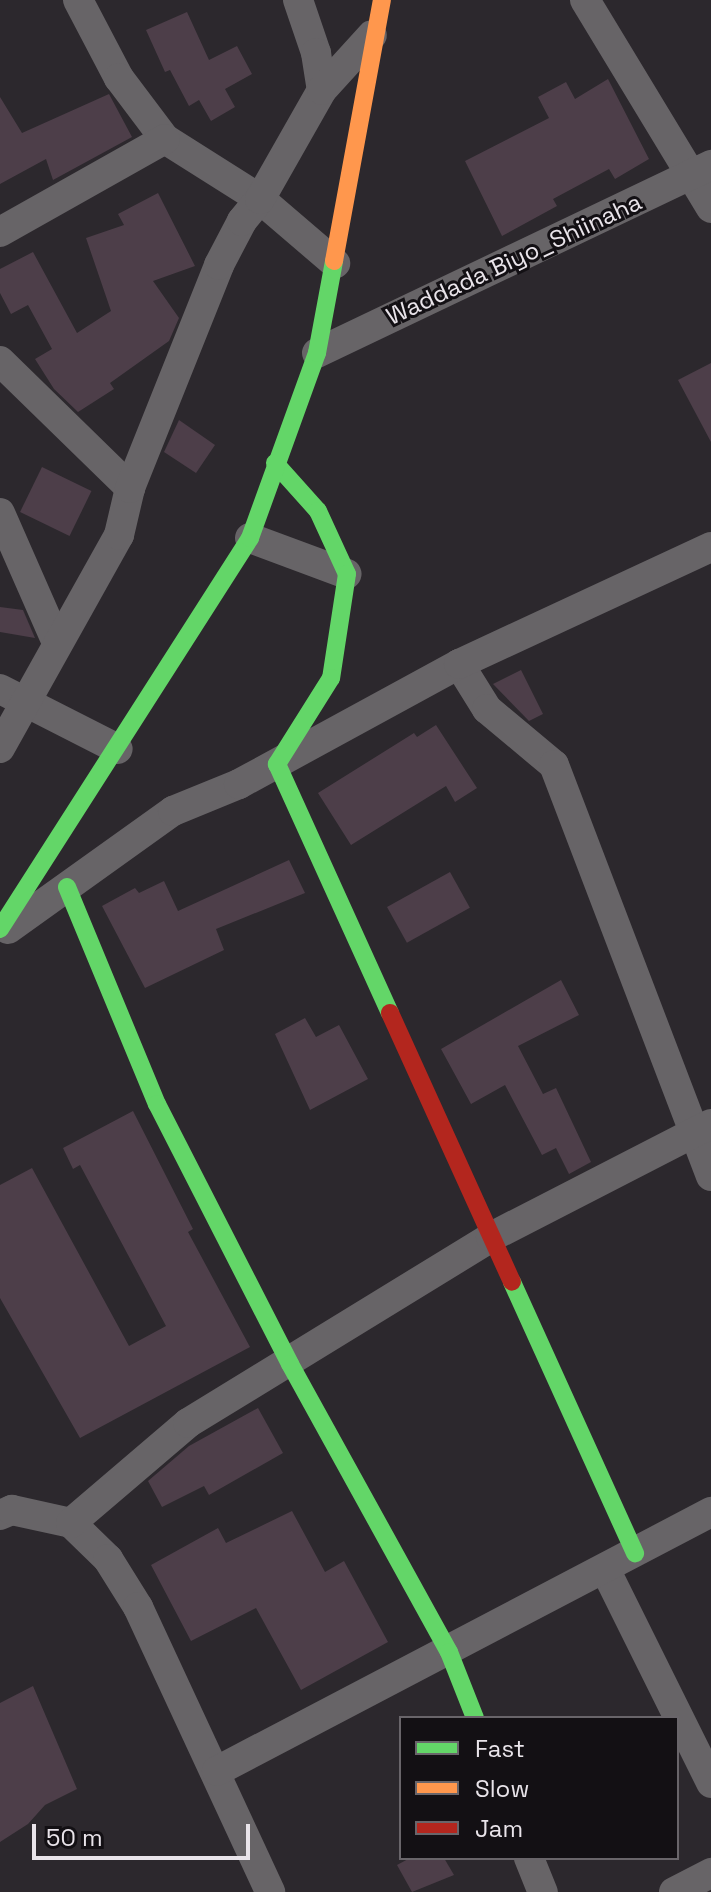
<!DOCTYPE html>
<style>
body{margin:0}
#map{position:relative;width:711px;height:1892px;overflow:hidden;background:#2c282d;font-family:"Space Grotesk",sans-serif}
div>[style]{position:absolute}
.building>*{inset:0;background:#4d3e49;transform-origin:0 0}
.street>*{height:30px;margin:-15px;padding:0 15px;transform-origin:15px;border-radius:15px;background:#676467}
.fast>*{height:18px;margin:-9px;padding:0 9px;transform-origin:9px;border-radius:9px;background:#63d668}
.slow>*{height:18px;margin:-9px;padding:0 9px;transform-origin:9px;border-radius:9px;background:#ff974d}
.jam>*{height:18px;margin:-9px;padding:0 9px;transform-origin:9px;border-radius:9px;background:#b3261e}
span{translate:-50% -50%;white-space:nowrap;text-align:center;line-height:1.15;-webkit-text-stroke:6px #131014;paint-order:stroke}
.street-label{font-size:24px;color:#e9e4ea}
.legend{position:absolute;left:399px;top:1716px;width:280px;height:144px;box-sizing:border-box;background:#131014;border:2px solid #69656a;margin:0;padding:10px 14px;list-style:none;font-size:24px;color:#e9e4ea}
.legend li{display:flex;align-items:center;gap:16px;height:40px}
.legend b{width:40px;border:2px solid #69656a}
.scale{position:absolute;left:32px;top:1824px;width:218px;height:36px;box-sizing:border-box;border:4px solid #e9e4ea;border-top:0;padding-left:10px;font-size:24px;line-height:28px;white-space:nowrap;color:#e9e4ea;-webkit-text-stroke:6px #131014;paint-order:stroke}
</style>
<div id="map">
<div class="building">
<div style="clip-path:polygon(187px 12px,209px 60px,237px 46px,252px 74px,225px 89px,235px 107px,211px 121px,199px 100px,189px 106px,170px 70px,165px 72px,146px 30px)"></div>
<div style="clip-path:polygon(608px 79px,649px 159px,615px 179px,609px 169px,553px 199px,557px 206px,502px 236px,465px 161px,549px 118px,538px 97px,566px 82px,575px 99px)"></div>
<div style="clip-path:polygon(109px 94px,132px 137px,53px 180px,46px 159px,0 184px,0 97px,22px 133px)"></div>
<div style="clip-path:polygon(158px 193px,195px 266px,153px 281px,179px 318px,169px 341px,110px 383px,114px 389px,78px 412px,54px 389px,35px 359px,52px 349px,28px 305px,11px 314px,0 293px,0 269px,33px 252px,77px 333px,111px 311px,86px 238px,124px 225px,118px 214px)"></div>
<div style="clip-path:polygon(711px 363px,711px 442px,678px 380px)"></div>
<div style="clip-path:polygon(179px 420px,215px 445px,196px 473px,164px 452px)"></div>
<div style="left:42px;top:467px;width:55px;height:50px;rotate:26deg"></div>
<div style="clip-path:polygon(0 607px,23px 610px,35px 638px,0 632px)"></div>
<div style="clip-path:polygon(521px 670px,543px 714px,529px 721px,493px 684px)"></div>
<div style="clip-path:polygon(436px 725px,477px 788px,455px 802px,446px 786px,351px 845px,318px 793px,414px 733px,417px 737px)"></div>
<div style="clip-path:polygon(289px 860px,305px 893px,216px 929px,224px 950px,145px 988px,102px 906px,135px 888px,139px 893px,164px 881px,178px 911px)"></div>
<div style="left:450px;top:872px;width:41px;height:72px;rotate:61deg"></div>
<div style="clip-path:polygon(561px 980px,579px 1015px,518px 1046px,543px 1094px,556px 1088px,591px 1162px,569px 1174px,556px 1148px,542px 1155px,505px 1085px,471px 1104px,441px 1049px)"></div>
<div style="clip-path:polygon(305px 1018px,316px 1037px,339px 1025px,368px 1079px,310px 1110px,275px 1034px)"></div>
<div style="clip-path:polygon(133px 1111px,193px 1229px,188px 1232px,250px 1347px,80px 1438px,0 1298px,0 1185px,32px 1168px,129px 1346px,166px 1326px,80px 1165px,73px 1169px,63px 1148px)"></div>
<div style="clip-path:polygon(258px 1408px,283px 1453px,209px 1495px,204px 1486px,162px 1507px,148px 1481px,189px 1446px)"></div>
<div style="clip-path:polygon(292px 1511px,325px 1572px,344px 1561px,388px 1642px,301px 1690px,256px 1608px,191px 1641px,151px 1565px,218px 1528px,226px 1543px)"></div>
<div style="clip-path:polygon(33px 1686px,77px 1789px,45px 1805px,28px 1824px,0 1842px,0 1703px)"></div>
<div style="clip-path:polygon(410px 1858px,444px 1858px,454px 1875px,412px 1892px,397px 1865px)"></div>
</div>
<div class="street">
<div style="left:78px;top:0;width:88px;rotate:62.3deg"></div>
<div style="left:119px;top:78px;width:76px;rotate:53deg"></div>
<div style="left:165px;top:139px;width:112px;rotate:32.3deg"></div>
<div style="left:260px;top:199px;width:99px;rotate:40.5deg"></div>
<div style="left:298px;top:0;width:56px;rotate:71.2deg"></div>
<div style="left:316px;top:53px;width:37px;rotate:81deg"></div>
<div style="left:585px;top:0;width:243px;rotate:58.8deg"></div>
<div style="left:0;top:232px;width:189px;rotate:-29.4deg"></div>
<div style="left:317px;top:353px;width:437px;rotate:-25.5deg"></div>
<div style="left:0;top:361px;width:182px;rotate:44.3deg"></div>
<div style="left:0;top:513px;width:142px;rotate:66.3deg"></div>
<div style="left:250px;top:538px;width:103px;rotate:20.4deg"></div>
<div style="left:459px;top:664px;width:53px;rotate:58.1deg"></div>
<div style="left:487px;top:709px;width:87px;rotate:39.9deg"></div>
<div style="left:554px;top:765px;width:440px;rotate:69.1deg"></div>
<div style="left:0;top:689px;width:132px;rotate:27deg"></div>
<div style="left:0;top:748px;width:244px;rotate:-60.8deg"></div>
<div style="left:119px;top:535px;width:48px;rotate:-76.8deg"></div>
<div style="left:130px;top:488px;width:240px;rotate:-68.2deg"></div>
<div style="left:219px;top:265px;width:50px;rotate:-62.4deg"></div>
<div style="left:242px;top:221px;width:28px;rotate:-51deg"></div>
<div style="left:260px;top:199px;width:125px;rotate:-60.4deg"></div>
<div style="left:322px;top:90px;width:74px;rotate:-47.7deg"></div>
<div style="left:8px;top:929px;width:203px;rotate:-35.6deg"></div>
<div style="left:173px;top:811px;width:71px;rotate:-22.2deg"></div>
<div style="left:239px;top:784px;width:251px;rotate:-28.6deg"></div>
<div style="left:459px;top:664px;width:278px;rotate:-24.9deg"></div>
<div style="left:0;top:1515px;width:13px;rotate:-23deg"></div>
<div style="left:12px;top:1510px;width:60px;rotate:12.4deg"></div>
<div style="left:71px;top:1523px;width:52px;rotate:44.2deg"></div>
<div style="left:108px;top:1559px;width:57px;rotate:58deg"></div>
<div style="left:138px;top:1607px;width:314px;rotate:65.1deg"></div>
<div style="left:71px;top:1523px;width:154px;rotate:-40.5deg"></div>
<div style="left:188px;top:1423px;width:356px;rotate:-31.5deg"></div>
<div style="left:491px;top:1237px;width:247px;rotate:-27.2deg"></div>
<div style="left:605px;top:1569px;width:239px;rotate:63.6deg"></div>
<div style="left:217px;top:1771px;width:558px;rotate:-27.67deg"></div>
<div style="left:529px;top:1858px;width:37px;rotate:68deg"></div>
<div style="left:674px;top:1892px;width:42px;rotate:-27.2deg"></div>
</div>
<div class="fast">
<div style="left:275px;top:463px;width:64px;rotate:48.1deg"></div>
<div style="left:318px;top:511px;width:69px;rotate:65.3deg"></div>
<div style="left:347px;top:574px;width:105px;rotate:98.7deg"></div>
<div style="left:331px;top:678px;width:102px;rotate:122.1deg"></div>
<div style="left:277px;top:764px;width:273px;rotate:65.6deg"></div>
<div style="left:67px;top:887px;width:235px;rotate:67.5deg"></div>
<div style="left:157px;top:1104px;width:292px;rotate:62.9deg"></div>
<div style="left:290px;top:1364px;width:329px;rotate:61.1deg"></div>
<div style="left:449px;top:1652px;width:71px;rotate:68.5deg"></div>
<div style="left:0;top:929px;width:464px;rotate:-57.4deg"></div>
<div style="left:250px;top:538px;width:197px;rotate:-70.1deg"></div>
<div style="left:317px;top:353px;width:94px;rotate:-79.5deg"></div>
<div style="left:512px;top:1282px;width:298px;rotate:65.6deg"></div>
</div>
<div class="slow">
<div style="left:334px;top:261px;width:265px;rotate:-79.6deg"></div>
</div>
<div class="jam">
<div style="left:390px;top:1013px;width:295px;rotate:65.6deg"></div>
</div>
<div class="street-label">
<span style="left:514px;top:259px;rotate:-25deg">Waddada Biyo_Shiinaha</span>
</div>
<ul class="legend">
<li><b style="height:10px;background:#63d668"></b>Fast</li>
<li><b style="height:10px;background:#ff974d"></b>Slow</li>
<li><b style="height:10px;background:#b3261e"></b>Jam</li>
</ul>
<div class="scale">50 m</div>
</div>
